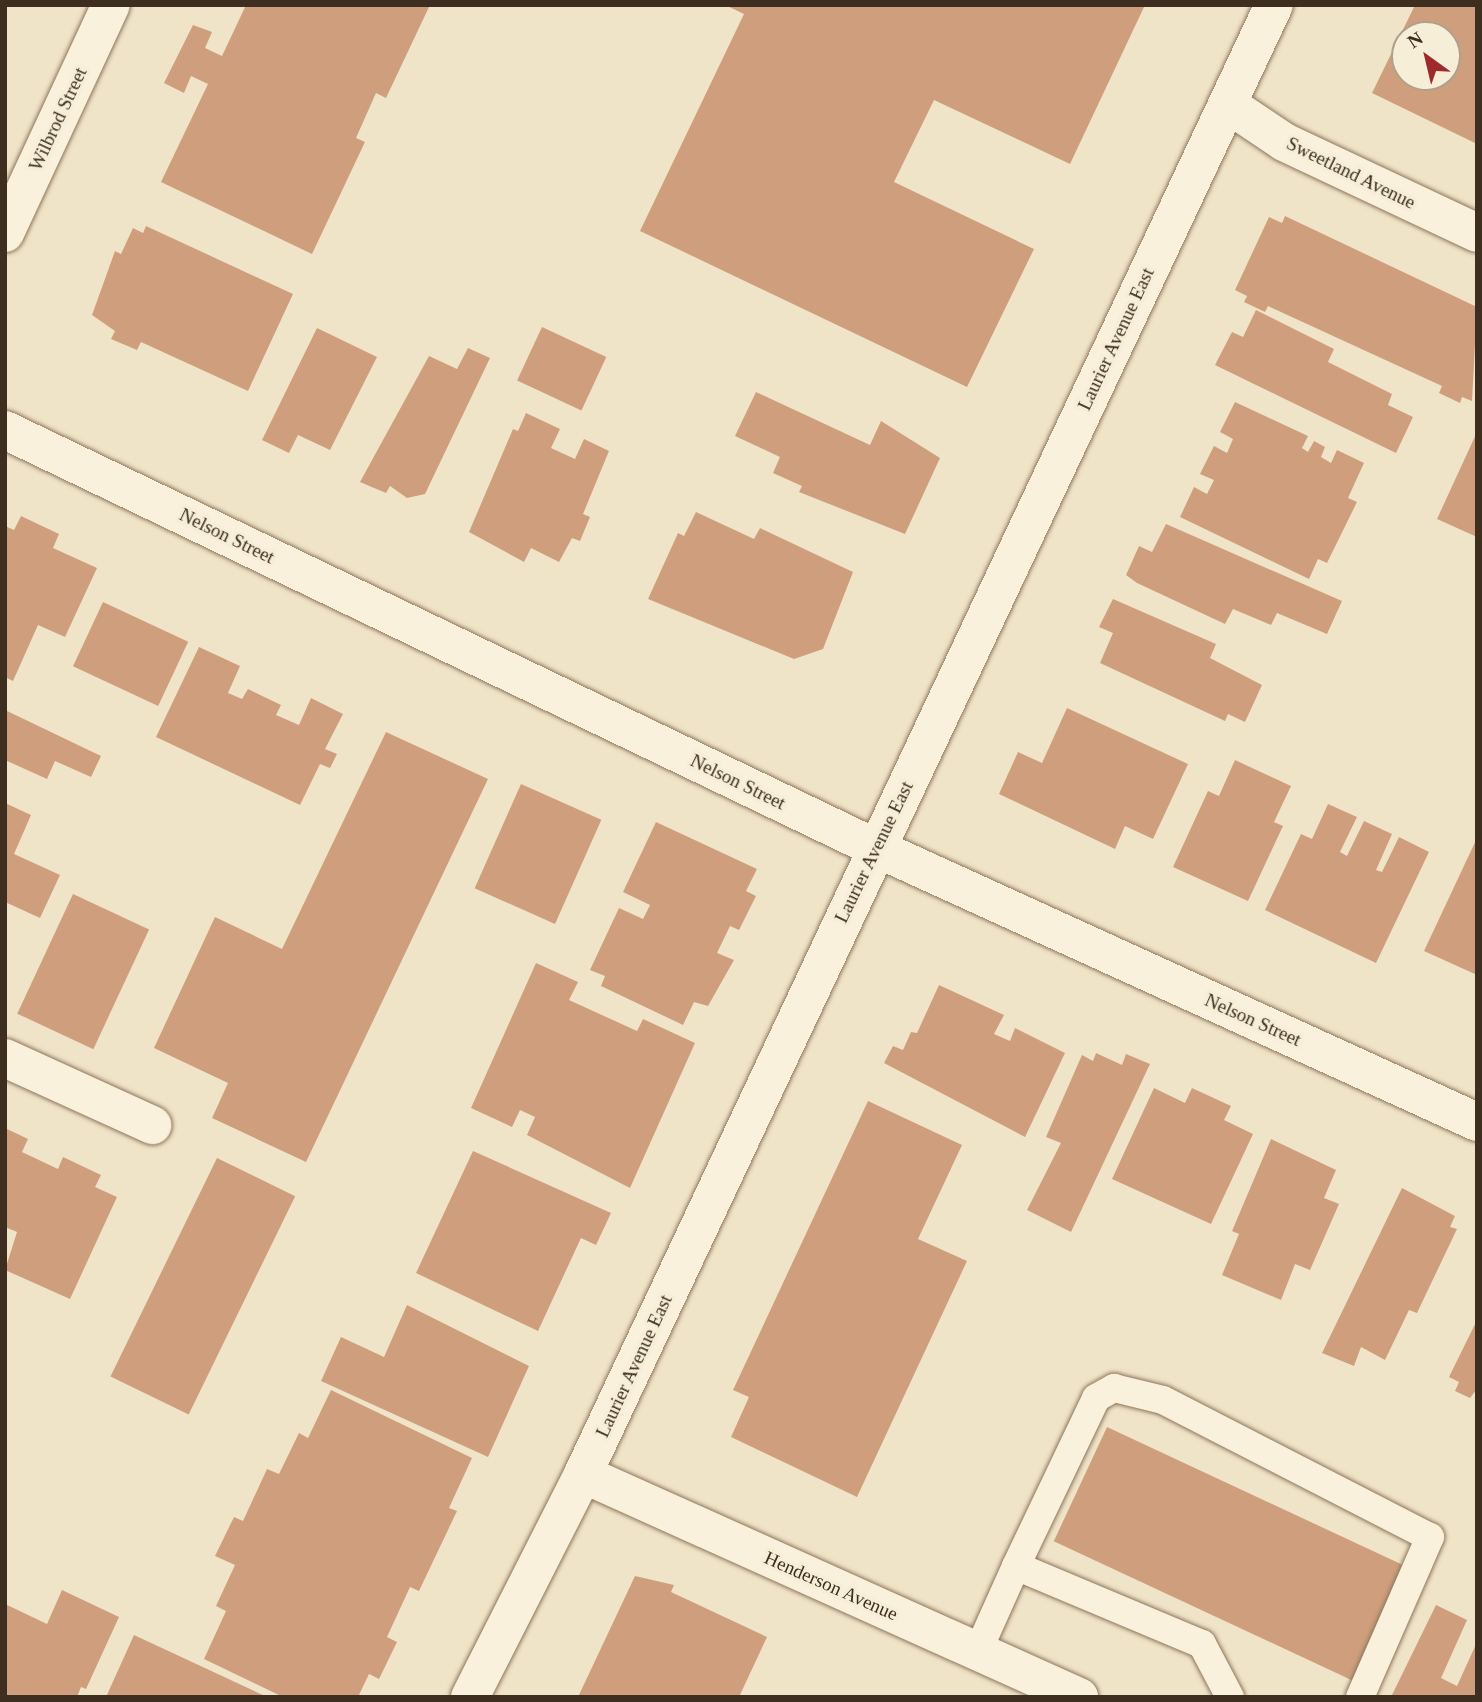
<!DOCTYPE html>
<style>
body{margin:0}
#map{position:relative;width:1482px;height:1702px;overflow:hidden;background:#f0e4c8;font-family:"Times New Roman",serif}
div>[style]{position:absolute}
.building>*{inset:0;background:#cf9f7d;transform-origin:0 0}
.roads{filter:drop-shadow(0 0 2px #8d765c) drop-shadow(0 0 2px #8d765c)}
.lane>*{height:28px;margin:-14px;padding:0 14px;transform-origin:14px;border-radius:14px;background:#faf1dc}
.street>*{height:38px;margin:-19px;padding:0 19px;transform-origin:19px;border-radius:19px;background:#faf1dc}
.secondary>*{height:38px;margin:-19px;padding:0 19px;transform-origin:19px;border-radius:19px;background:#faf1dc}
span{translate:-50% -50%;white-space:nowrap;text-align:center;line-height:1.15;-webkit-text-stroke:7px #f7eed8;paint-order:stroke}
.street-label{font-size:19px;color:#3d2e20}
.frame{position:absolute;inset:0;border:7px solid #3d2e20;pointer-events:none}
.north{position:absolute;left:1391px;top:21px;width:70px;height:70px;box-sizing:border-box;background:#f7eed8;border:2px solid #ada18e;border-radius:50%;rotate:326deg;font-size:19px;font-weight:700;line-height:28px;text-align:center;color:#3d2e20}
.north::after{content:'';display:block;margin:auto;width:24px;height:32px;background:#9e2a2b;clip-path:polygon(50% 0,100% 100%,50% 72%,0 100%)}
</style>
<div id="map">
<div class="building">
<div style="clip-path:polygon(246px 5px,429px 7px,386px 98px,376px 93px,356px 138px,365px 142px,312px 254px,161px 182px,208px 84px,191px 76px,184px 93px,164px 83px,193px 25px,212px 32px,205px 48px,222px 56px)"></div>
<div style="clip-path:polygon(725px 5px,1145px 5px,1070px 164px,934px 100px,894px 182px,1034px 249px,967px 387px,640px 231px,744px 14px)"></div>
<div style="clip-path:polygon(evenodd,1415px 5px,1477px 5px,1477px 144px,1372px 93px,1415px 5px,1405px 35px,1447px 35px,1447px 77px,1405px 77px,1405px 35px)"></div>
<div style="clip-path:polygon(1285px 216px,1477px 307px,1472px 401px,1462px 397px,1460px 403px,1439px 393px,1442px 386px,1268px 306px,1265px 312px,1244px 302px,1247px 296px,1235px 290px,1269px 217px,1282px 223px)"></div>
<div style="clip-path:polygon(146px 226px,293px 294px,248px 391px,141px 342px,137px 350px,111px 339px,115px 331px,92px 315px,115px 251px,121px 254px,133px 228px,143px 233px)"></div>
<div style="clip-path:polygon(1256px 310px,1334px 349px,1328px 362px,1392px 394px,1388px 405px,1413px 417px,1396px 453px,1215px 365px,1232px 332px,1243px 337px)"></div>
<div style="left:542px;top:327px;width:71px;height:59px;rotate:25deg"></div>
<div style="clip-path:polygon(317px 328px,377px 357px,330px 450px,298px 435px,289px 453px,262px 440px)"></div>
<div style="clip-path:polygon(468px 348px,490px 358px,425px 494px,407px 498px,390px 486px,386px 493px,360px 482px,429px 356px,457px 369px)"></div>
<div style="clip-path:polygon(756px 392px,870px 445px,881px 421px,940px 458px,905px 534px,799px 492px,802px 486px,773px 473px,780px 457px,735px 436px)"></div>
<div style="clip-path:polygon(1235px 402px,1308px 436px,1302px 448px,1308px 452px,1314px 441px,1325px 447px,1321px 457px,1331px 463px,1337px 450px,1364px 463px,1348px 498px,1357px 502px,1327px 563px,1318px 559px,1309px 579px,1180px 517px,1194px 487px,1207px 494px,1214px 480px,1200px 474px,1214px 446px,1227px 453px,1233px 439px,1220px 432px)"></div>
<div style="clip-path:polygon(526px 413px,560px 429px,551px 448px,575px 459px,584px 439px,609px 451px,583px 514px,590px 517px,580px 541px,572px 538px,559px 562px,531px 548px,524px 562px,469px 532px,513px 429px,518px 431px)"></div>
<div style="clip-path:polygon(1477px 432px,1477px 537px,1437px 519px)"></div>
<div style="clip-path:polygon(696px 512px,754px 539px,760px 528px,853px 572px,823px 649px,794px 659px,648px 599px,678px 533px,684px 536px)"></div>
<div style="clip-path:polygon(21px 516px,59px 534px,53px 548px,97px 568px,65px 637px,38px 625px,13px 681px,5px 677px,5px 526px,14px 530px)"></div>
<div style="clip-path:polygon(1166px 524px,1342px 601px,1327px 634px,1277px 613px,1271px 625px,1233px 609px,1225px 624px,1137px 583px,1126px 575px,1139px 546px,1152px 552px)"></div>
<div style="clip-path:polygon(1113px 599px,1216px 644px,1210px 658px,1262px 685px,1245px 722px,1228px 714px,1225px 721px,1100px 663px,1113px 633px,1099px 627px)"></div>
<div style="left:103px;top:602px;width:94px;height:71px;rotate:25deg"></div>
<div style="clip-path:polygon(199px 647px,240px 666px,228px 693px,242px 699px,248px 689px,281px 705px,276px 715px,299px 725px,311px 698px,343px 714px,325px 749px,337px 754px,330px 768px,320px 764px,300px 805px,156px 737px)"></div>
<div style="clip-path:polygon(1067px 708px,1188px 764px,1153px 839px,1125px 826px,1115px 849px,999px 794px,1018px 752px,1042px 763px)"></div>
<div style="clip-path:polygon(5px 710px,101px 756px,91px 777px,55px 761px,47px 779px,5px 760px)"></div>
<div style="clip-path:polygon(386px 732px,488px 779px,306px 1162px,212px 1118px,228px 1083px,154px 1048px,215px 917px,282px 949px)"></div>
<div style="clip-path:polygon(1235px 760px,1291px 786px,1274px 822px,1283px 826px,1248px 901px,1173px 867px,1208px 791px,1219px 796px)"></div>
<div style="left:521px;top:784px;width:88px;height:114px;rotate:24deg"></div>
<div style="clip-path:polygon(5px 803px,31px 815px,14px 854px,60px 875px,40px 918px,5px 902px)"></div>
<div style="clip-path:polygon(1328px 804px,1357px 817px,1340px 852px,1347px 856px,1364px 821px,1392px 834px,1376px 870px,1382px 872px,1399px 837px,1429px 852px,1376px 963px,1265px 910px,1301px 834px,1312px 839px)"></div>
<div style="clip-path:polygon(656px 822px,757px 869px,746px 891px,756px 896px,739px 930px,730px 926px,717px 953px,734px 960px,708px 1006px,694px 1002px,683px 1025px,601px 986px,605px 976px,590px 970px,619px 908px,643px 919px,650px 905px,623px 892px)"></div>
<div style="clip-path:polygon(1477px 838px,1477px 975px,1424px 951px)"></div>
<div style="left:73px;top:894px;width:84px;height:132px;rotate:25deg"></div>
<div style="clip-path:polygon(536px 963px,578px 982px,569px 1000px,637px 1031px,643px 1019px,695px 1043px,630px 1188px,527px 1135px,535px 1117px,520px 1110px,512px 1127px,471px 1108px)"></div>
<div style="clip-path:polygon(939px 985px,1004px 1015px,994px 1034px,1010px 1041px,1015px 1028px,1065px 1053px,1025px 1137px,884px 1063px,893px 1046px,903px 1050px,911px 1032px,917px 1033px)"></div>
<div style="clip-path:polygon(1096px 1053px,1122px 1065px,1126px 1054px,1150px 1064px,1071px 1232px,1027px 1210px,1061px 1143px,1046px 1137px,1082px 1055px,1093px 1061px)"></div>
<div style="clip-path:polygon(1154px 1088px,1185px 1103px,1192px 1088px,1231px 1106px,1224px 1120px,1253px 1134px,1211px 1224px,1112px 1179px)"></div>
<div style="clip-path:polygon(868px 1101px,962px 1145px,918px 1239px,967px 1261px,857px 1497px,731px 1437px,749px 1397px,733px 1390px)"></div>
<div style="clip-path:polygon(5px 1128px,28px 1139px,22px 1152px,58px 1169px,63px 1157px,101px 1175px,95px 1187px,117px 1197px,70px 1299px,5px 1270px,17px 1232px,5px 1227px)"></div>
<div style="clip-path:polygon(1271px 1139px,1336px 1170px,1324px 1198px,1339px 1204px,1310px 1270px,1295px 1264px,1281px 1300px,1222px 1275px,1239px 1234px,1232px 1231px)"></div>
<div style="clip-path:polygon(473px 1151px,611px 1213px,596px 1245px,581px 1238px,538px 1331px,416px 1273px)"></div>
<div style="left:217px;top:1158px;width:87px;height:243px;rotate:26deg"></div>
<div style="clip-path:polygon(1402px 1188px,1455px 1216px,1450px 1227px,1457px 1229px,1417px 1313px,1409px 1310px,1385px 1360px,1361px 1347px,1354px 1366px,1322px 1353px)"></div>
<div style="clip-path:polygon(407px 1305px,529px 1366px,488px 1457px,321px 1381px,341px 1337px,384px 1357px)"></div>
<div style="clip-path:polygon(1477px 1320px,1477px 1389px,1470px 1398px,1455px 1391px,1459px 1382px,1449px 1377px)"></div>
<div style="clip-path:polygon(331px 1390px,472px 1458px,449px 1508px,457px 1511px,419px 1591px,410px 1587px,387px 1637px,397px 1642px,379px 1679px,369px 1674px,358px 1697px,283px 1697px,204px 1659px,226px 1611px,216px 1606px,235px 1565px,215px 1556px,234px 1517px,243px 1521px,267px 1469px,279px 1474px,299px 1433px,308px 1438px)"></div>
<div style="left:1107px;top:1427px;width:329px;height:126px;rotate:25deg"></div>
<div style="clip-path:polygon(635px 1576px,674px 1585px,671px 1592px,767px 1637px,739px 1697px,578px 1697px)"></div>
<div style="clip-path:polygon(62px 1590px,119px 1617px,86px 1689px,81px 1687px,77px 1697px,5px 1697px,5px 1604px,47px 1624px)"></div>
<div style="clip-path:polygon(1436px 1605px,1467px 1620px,1441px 1678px,1457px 1686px,1477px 1642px,1477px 1697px,1391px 1697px)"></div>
<div style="clip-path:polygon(134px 1635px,267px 1697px,106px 1697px)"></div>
</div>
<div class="roads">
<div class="lane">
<div style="left:1016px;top:1566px;width:186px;rotate:-64.5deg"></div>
<div style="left:1096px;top:1398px;width:21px;rotate:-29deg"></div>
<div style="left:1114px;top:1388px;width:50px;rotate:13.8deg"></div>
<div style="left:1163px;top:1400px;width:300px;rotate:27.2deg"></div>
<div style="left:1430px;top:1537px;width:175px;rotate:113.6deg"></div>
<div style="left:978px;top:1651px;width:93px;rotate:-65.9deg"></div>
<div style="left:1016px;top:1566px;width:202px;rotate:22.8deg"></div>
<div style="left:1202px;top:1644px;width:60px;rotate:62.2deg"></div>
</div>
<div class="street">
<div style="left:1229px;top:105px;width:66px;rotate:33.9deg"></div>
<div style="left:1284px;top:142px;width:213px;rotate:25.2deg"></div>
<div style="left:5px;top:233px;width:251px;rotate:-65.1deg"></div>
<div style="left:5px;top:430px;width:966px;rotate:25.64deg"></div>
<div style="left:876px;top:848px;width:661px;rotate:24.51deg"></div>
<div style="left:5px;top:1058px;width:162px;rotate:24.5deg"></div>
<div style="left:583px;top:1474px;width:544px;rotate:24.21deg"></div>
</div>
<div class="secondary">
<div style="left:470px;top:1697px;width:250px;rotate:-63.1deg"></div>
<div style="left:583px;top:1474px;width:1623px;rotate:-64.81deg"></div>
</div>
</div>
<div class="street-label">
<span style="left:58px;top:119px;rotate:-65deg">Wilbrod Street</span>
<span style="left:1351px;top:173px;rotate:26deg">Sweetland Avenue</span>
<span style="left:1116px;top:339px;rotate:-65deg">Laurier Avenue East</span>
<span style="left:227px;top:536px;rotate:26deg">Nelson Street</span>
<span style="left:738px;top:782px;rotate:26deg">Nelson Street</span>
<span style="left:874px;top:852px;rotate:-64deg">Laurier Avenue East</span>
<span style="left:1253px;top:1020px;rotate:24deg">Nelson Street</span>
<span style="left:634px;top:1366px;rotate:-65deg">Laurier Avenue East</span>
<span style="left:831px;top:1586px;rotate:24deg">Henderson Avenue</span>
</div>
<div class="frame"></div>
<div class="north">N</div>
</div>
